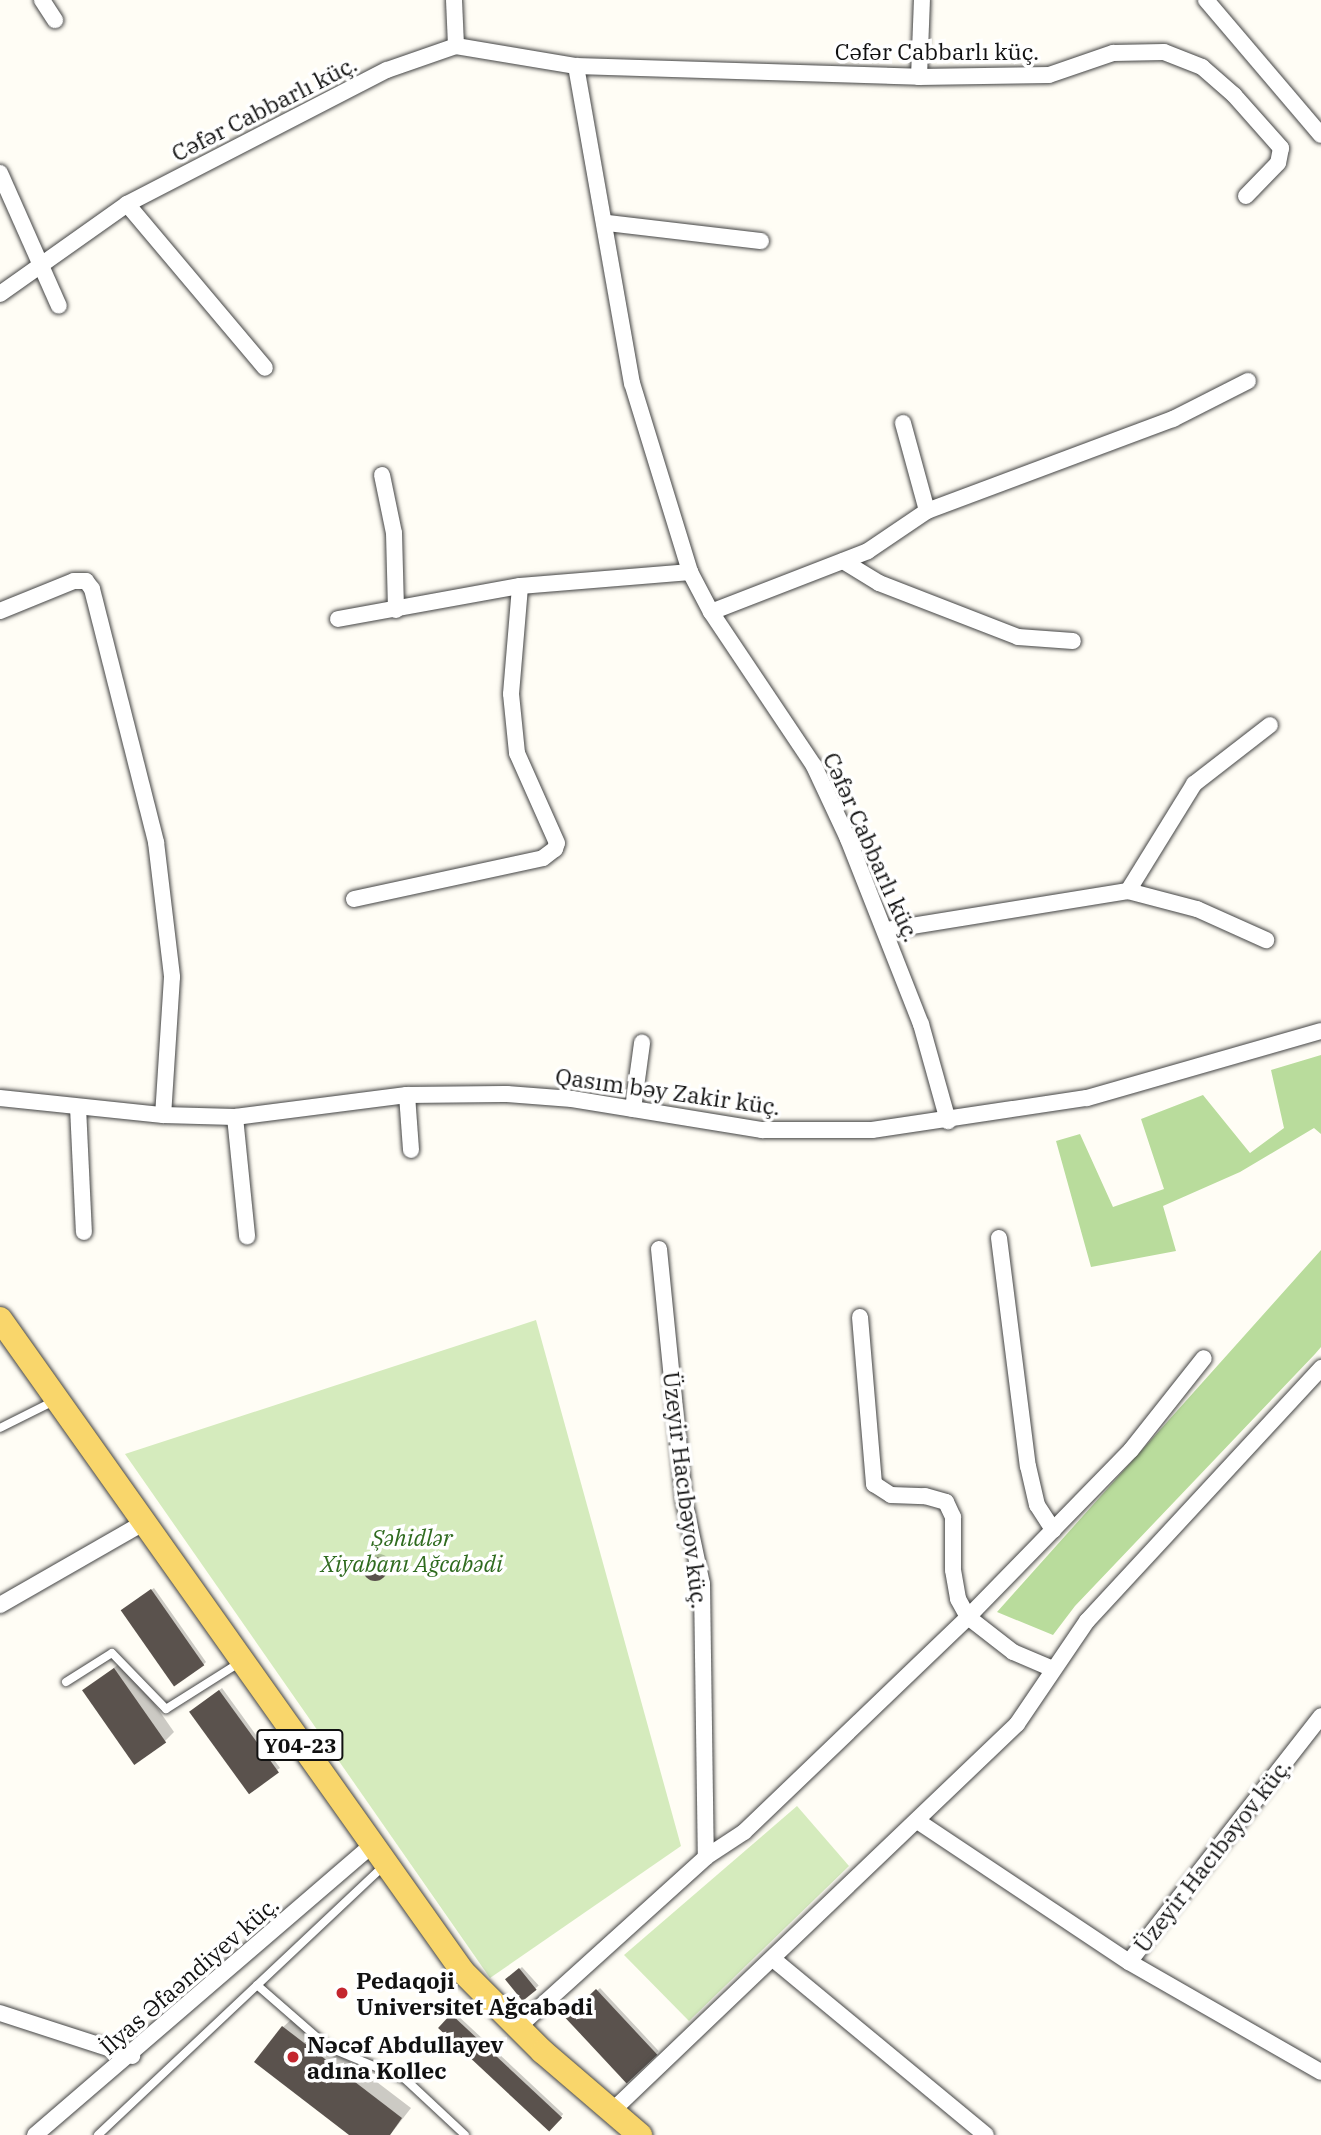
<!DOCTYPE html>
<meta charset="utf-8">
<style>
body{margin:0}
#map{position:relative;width:1321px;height:2135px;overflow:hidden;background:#fffdf5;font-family:"IBM Plex Serif",serif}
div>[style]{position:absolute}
.green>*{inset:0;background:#d5ebbd}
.forest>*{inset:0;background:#b9dc9c}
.shadow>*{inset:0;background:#0003;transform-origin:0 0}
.round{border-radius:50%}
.building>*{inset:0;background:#5a524d;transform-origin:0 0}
.roads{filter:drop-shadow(0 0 2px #444) drop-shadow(0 0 2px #444)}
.service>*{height:8px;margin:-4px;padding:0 4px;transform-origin:4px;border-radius:4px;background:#fff}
.minor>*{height:16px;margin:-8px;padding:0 8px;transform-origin:8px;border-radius:8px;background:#fff}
.primary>*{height:24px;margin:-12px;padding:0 12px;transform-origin:12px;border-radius:12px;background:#f9d66b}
.dots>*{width:19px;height:19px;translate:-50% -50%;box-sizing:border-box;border:4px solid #fff;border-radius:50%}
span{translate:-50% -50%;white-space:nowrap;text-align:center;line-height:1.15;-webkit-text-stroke:7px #fff;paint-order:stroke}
.shield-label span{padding:2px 5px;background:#fff;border:2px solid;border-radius:5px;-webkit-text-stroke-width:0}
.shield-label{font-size:21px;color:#111;font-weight:700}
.street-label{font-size:23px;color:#111}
.park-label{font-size:23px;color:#2f6b1f;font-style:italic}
.poi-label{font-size:23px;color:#111;font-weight:700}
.left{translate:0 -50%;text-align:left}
</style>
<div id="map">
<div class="green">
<div style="clip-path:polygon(536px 1320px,681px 1846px,490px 1978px,125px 1454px)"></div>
<div style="clip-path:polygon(797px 1806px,849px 1866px,689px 2021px,624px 1955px)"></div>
</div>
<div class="forest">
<div style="clip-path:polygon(1321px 1055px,1321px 1134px,1314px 1128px,1240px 1172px,1163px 1206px,1176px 1251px,1091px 1267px,1056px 1141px,1080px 1134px,1113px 1207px,1164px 1189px,1141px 1119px,1203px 1095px,1250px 1153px,1284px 1128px,1271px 1070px)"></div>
<div style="clip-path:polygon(1321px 1250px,1321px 1347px,1315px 1354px,1075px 1606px,1053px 1635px,997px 1612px)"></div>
</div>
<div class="shadow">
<div class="round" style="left:367px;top:1554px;width:24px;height:24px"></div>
<div style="clip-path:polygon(154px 1588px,206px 1662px,203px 1665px,125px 1608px)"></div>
<div style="clip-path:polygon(124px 1660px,174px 1732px,165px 1741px,84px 1691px)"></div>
<div style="clip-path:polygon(222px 1688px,280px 1768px,277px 1770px,194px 1709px)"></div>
<div style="left:522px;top:1967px;width:25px;height:20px;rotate:48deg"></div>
<div style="left:600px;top:1988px;width:86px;height:45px;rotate:47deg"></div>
<div style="left:455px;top:2013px;width:148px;height:21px;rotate:43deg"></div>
<div style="clip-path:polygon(293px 2018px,411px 2108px,390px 2135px,352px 2135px,283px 2027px)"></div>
</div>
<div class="building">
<div class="round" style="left:363px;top:1557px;width:24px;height:24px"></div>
<div style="left:151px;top:1589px;width:93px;height:37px;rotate:55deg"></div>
<div style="left:114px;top:1668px;width:91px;height:39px;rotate:55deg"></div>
<div style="left:219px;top:1690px;width:102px;height:37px;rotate:54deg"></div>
<div style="left:519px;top:1968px;width:28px;height:18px;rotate:51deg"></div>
<div style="left:596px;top:1989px;width:90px;height:42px;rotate:47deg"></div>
<div style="left:451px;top:2014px;width:152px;height:19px;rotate:43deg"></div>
<div style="clip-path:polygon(282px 2026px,402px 2118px,390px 2135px,349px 2135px,254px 2062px)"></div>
</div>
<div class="roads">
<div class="service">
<div style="left:0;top:1428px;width:60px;rotate:-26.6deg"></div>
<div style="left:66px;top:1682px;width:54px;rotate:-32.2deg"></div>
<div style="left:112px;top:1653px;width:78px;rotate:46deg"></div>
<div style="left:166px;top:1709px;width:86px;rotate:-32.2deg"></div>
<div style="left:257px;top:1985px;width:94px;rotate:41.1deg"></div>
<div style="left:328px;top:2047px;width:83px;rotate:22.6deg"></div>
<div style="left:405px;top:2079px;width:82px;rotate:43deg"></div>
<div style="left:98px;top:2135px;width:394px;rotate:-43.3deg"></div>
</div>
<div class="minor">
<div style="left:42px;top:0;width:24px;rotate:57deg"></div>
<div style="left:454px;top:0;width:46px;rotate:87.5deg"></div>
<div style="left:1206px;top:0;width:177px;rotate:49.6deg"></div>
<div style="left:576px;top:66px;width:322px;rotate:80deg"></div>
<div style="left:632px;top:383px;width:198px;rotate:72.9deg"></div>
<div style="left:690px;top:572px;width:45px;rotate:62.3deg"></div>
<div style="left:711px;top:612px;width:185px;rotate:56.2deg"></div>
<div style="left:814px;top:766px;width:81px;rotate:65deg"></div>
<div style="left:848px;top:839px;width:199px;rotate:68.5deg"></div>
<div style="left:921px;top:1024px;width:101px;rotate:74.4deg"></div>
<div style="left:919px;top:77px;width:77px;rotate:-87.8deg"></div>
<div style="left:0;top:173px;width:145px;rotate:66.1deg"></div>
<div style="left:127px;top:204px;width:214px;rotate:49.9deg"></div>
<div style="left:607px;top:223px;width:155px;rotate:6.7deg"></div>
<div style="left:0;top:294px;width:156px;rotate:-35.3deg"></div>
<div style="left:127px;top:204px;width:292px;rotate:-27.3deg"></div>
<div style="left:387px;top:70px;width:73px;rotate:-19.2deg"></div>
<div style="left:456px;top:46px;width:122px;rotate:9.5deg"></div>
<div style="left:576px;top:66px;width:343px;rotate:1.8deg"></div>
<div style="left:919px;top:77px;width:130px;rotate:-0.9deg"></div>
<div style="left:1049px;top:75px;width:68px;rotate:-19deg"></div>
<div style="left:1113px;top:53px;width:51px;rotate:-1.1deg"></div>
<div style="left:1164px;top:52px;width:41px;rotate:21.5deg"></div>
<div style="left:1202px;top:67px;width:43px;rotate:41.2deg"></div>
<div style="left:1234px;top:95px;width:71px;rotate:48.4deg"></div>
<div style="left:1281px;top:148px;width:15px;rotate:101deg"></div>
<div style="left:1278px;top:163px;width:46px;rotate:134.1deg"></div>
<div style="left:903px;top:423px;width:91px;rotate:74.7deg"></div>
<div style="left:382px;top:475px;width:59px;rotate:78.3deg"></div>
<div style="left:394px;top:533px;width:77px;rotate:88.5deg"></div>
<div style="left:843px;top:561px;width:42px;rotate:31.4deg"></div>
<div style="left:879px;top:583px;width:149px;rotate:21.2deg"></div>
<div style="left:1018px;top:637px;width:55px;rotate:4.2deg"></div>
<div style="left:0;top:611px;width:80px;rotate:-22.1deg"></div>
<div style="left:74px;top:581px;width:12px"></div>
<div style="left:86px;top:581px;width:10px;rotate:53deg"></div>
<div style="left:92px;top:589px;width:261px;rotate:75.8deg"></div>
<div style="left:156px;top:842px;width:136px;rotate:83.2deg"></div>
<div style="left:172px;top:977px;width:138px;rotate:93.7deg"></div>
<div style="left:711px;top:612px;width:168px;rotate:-21.2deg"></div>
<div style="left:868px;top:551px;width:71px;rotate:-34.1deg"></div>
<div style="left:927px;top:511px;width:263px;rotate:-20.5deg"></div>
<div style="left:1173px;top:419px;width:84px;rotate:-26.9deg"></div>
<div style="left:338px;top:619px;width:185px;rotate:-10.3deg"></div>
<div style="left:520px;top:586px;width:171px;rotate:-4.7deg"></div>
<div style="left:1128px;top:891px;width:126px;rotate:-58.3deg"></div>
<div style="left:1194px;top:784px;width:96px;rotate:-37.8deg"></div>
<div style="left:354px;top:899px;width:193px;rotate:-12.2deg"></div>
<div style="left:543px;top:858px;width:15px;rotate:-37deg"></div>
<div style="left:555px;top:849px;width:6px;rotate:-72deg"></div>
<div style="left:557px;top:843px;width:98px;rotate:-114deg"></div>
<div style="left:517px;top:753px;width:59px;rotate:-95.8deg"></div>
<div style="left:511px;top:694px;width:108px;rotate:-85.2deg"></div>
<div style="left:887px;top:930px;width:244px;rotate:-9.2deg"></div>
<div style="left:1128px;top:891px;width:71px;rotate:14.6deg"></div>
<div style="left:1197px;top:909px;width:76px;rotate:24.2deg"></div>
<div style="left:407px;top:1095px;width:55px;rotate:85.8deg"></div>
<div style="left:0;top:1098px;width:164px;rotate:6deg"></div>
<div style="left:163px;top:1115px;width:72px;rotate:1.6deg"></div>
<div style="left:235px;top:1117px;width:173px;rotate:-7.3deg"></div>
<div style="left:407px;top:1095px;width:100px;rotate:-0.6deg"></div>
<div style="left:507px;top:1094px;width:65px;rotate:4.4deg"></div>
<div style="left:572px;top:1099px;width:193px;rotate:9.3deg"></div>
<div style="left:762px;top:1130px;width:110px"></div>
<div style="left:872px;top:1130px;width:217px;rotate:-8.5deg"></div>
<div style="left:1087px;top:1098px;width:243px;rotate:-16deg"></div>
<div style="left:78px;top:1107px;width:125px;rotate:87.3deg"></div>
<div style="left:633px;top:1109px;width:67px;rotate:-82.2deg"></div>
<div style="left:235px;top:1117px;width:120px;rotate:84.2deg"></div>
<div style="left:999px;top:1238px;width:230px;rotate:82.8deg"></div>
<div style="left:1028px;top:1466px;width:40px;rotate:77deg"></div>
<div style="left:1037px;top:1505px;width:30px;rotate:57deg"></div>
<div style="left:659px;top:1249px;width:252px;rotate:84.3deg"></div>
<div style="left:684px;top:1500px;width:86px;rotate:77.9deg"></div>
<div style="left:702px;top:1584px;width:273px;rotate:89.2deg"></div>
<div style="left:860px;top:1317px;width:168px;rotate:85.2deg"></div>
<div style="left:874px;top:1484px;width:20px;rotate:33deg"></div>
<div style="left:891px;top:1495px;width:34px;rotate:2deg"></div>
<div style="left:925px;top:1496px;width:22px;rotate:16deg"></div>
<div style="left:946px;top:1502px;width:17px;rotate:65deg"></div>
<div style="left:953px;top:1517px;width:53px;rotate:90deg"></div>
<div style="left:953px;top:1570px;width:29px;rotate:80deg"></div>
<div style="left:958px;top:1599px;width:21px;rotate:61deg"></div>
<div style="left:968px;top:1617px;width:57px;rotate:37.9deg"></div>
<div style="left:1013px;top:1652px;width:43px;rotate:23deg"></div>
<div style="left:0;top:1605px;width:165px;rotate:-29.8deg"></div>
<div style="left:919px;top:1822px;width:252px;rotate:33.7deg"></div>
<div style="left:1129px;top:1962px;width:221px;rotate:29.8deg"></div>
<div style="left:773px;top:1959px;width:276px;rotate:39.6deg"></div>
<div style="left:1129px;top:1962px;width:312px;rotate:-52deg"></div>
<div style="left:0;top:2013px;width:139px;rotate:18deg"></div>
<div style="left:517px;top:2028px;width:255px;rotate:-42.1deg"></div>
<div style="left:706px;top:1857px;width:45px;rotate:-33.3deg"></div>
<div style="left:744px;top:1832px;width:310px;rotate:-43.8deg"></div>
<div style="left:968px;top:1617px;width:233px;rotate:-45.7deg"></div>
<div style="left:1131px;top:1450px;width:117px;rotate:-51.6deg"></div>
<div style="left:611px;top:2112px;width:562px;rotate:-43.7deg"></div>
<div style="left:1017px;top:1724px;width:125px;rotate:-55.8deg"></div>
<div style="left:1087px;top:1621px;width:345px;rotate:-47.2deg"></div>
<div style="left:35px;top:2135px;width:443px;rotate:-40.7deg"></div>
</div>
<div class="primary">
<div style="left:0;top:1319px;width:800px;rotate:54.66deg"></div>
<div style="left:463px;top:1972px;width:113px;rotate:45deg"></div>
<div style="left:543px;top:2052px;width:128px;rotate:40.6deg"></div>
</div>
</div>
<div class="dots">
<div style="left:342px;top:1993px;background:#c4262e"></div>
<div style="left:293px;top:2057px;background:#c4262e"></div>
</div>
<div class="shield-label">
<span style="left:300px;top:1745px">Y04-23</span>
</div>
<div class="street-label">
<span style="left:937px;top:51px">Cəfər Cabbarlı küç.</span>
<span style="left:264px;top:108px;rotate:-27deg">Cəfər Cabbarlı küç.</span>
<span style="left:872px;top:847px;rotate:66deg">Cəfər Cabbarlı küç.</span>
<span style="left:668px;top:1091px;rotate:8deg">Qasım bəy Zakir küç.</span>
<span style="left:686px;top:1490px;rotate:83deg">Üzeyir Hacıbəyov küç.</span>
<span style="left:1212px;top:1855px;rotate:-52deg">Üzeyir Hacıbəyov küç.</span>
<span style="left:189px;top:1975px;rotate:-41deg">İlyas Əfaəndiyev küç.</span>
</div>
<div class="park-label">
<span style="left:412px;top:1550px">Şəhidlər<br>Xiyabanı Ağcabədi</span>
</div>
<div class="poi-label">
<span class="left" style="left:356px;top:1993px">Pedaqoji<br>Universitet Ağcabədi</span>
<span class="left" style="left:307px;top:2057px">Nəcəf Abdullayev<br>adına Kollec</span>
</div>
</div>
